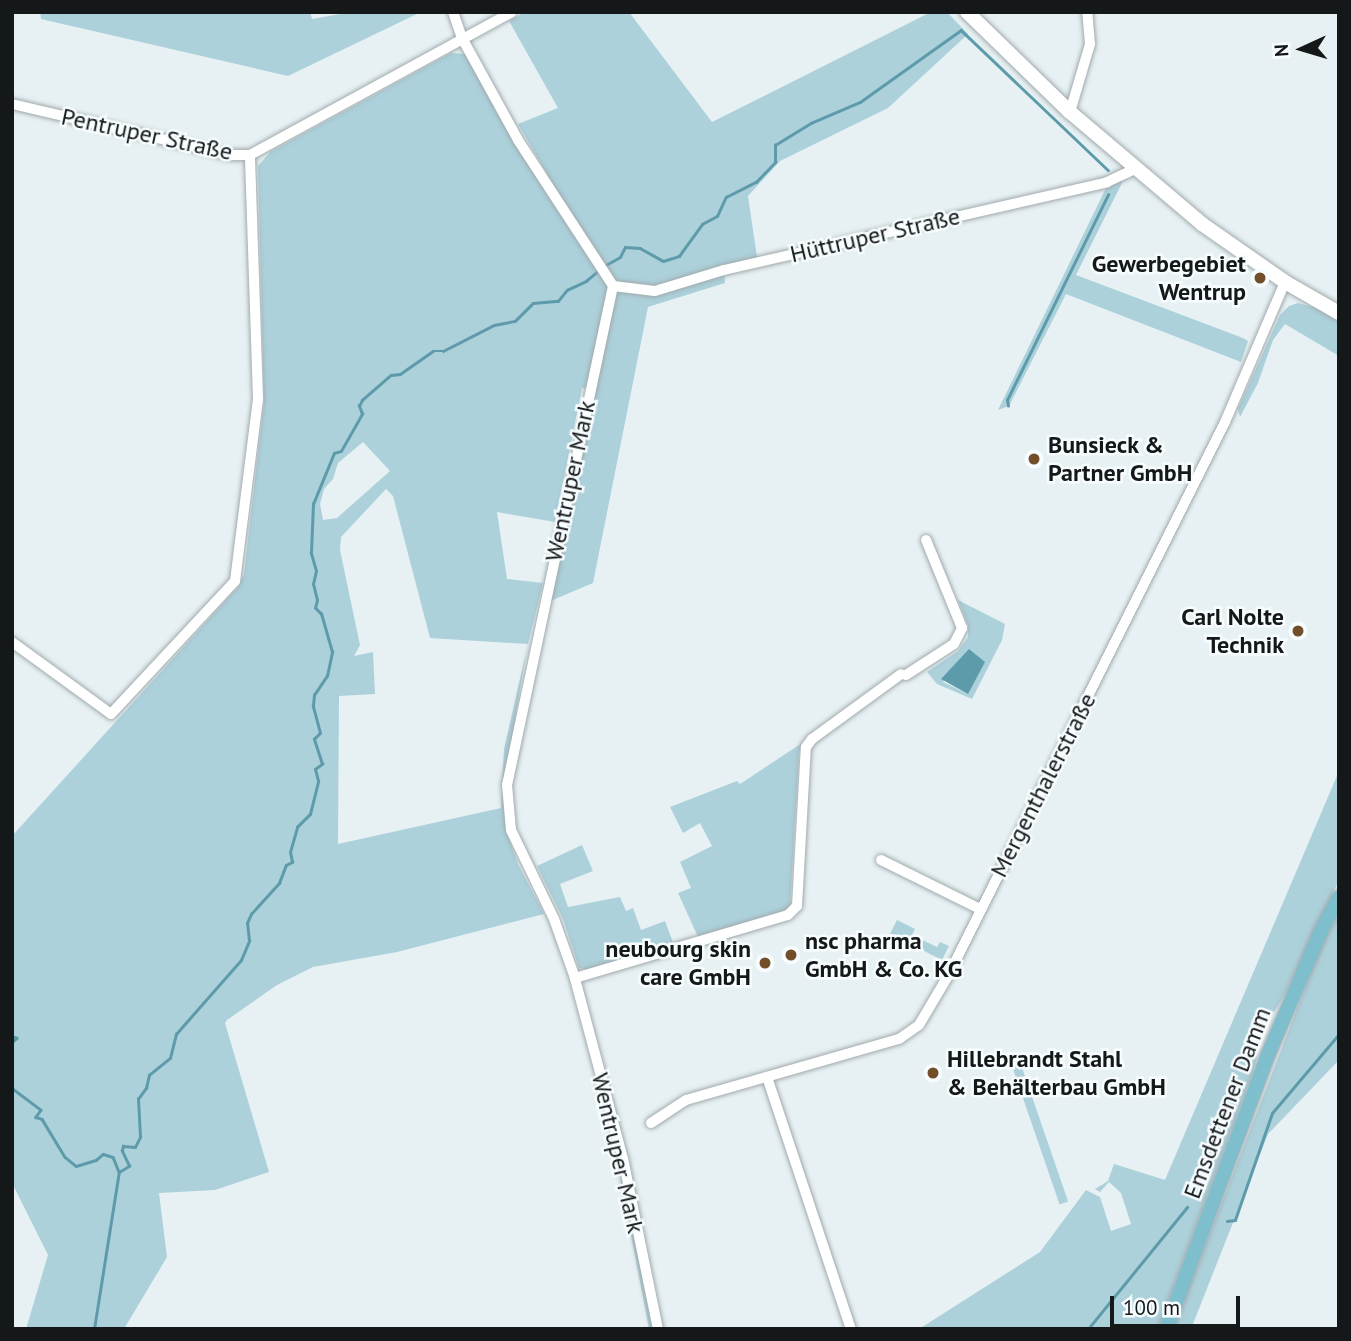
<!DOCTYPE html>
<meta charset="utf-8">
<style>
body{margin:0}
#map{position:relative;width:1351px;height:1341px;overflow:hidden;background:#e7f1f3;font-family:"PT Sans",sans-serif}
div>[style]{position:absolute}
.green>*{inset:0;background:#acd1db;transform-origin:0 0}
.water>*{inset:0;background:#5e9baa}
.stream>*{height:2.5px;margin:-1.25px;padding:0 1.25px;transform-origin:1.25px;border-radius:1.25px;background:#5e9baa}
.roads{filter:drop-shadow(0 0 2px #a1aaad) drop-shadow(0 0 2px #a1aaad)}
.minor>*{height:10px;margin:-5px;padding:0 5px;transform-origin:5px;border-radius:5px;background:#fff}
.secondary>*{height:14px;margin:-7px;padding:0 7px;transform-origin:7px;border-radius:7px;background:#fff}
.primary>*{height:14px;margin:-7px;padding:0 7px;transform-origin:7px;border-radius:7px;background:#7fbfcd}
.dots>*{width:19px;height:19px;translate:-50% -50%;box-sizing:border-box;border:4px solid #f7fdff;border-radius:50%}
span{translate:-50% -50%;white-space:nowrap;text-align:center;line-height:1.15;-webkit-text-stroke:5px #f7fdff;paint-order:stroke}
.street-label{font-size:24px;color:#151819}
.poi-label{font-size:24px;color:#151819;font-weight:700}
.right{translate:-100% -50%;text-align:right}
.left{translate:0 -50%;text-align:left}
.frame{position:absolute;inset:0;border:14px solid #151819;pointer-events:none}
.north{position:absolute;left:1267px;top:14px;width:70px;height:70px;-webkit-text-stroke:5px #f7fdff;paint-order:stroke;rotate:266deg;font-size:19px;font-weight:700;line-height:28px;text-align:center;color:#151819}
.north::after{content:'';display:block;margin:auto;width:24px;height:32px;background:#151819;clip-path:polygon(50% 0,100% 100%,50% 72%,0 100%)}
.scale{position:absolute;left:1110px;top:1296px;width:130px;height:32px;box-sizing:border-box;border:4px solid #151819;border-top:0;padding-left:9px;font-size:21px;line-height:24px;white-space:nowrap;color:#151819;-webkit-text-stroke:5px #f7fdff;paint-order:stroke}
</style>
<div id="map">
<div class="green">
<div style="clip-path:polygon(40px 12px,310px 12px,312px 19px,351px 12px,421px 12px,288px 76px,41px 19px)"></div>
<div style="clip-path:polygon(evenodd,525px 12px,629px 12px,712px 122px,931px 12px,947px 12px,968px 34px,888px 108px,780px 161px,748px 196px,757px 257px,724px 265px,725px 283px,648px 307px,593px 583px,548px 602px,591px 389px,582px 388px,555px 522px,497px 512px,507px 579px,543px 583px,528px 644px,430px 638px,393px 496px,386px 489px,341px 537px,340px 550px,360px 645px,354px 656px,373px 652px,375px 694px,339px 696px,338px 844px,501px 808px,504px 749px,527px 648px,504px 785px,506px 830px,518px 864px,544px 914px,397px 952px,313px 967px,277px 985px,227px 1020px,225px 1023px,269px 1172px,215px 1190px,159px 1193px,167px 1257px,124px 1329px,26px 1329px,48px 1255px,12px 1183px,12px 836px,238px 587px,244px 574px,264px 402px,258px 166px,270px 152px,451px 53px,466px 54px,560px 212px,566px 206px,518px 124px,558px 108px,509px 21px,525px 12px,363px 442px,390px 471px,337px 518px,323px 520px,320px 504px,324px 489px,333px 479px,338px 463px,363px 442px)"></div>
<div style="clip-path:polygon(1119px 181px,1123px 181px,1076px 275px,1243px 338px,1248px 341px,1241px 362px,1066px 294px,1009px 406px,998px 410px,1106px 188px)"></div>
<div style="clip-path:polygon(1298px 303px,1316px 308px,1339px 321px,1339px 356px,1285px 324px,1273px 340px,1258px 383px,1240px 417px,1238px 409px,1280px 315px,1289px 306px)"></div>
<div style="clip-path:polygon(evenodd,958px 600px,1005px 624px,1002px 640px,972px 699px,937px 684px,927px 672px,958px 651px,968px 637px,968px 625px,958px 600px,969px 650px,968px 694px,943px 682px,969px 650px)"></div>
<div style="clip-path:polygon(802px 743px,799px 752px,790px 907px,784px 913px,698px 937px,678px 893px,691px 888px,680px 862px,712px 846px,700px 823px,683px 833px,670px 807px,737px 781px,740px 784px)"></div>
<div style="clip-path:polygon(1339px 771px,1339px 880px,1284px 996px,1265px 1027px,1253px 1072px,1158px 1329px,919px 1329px,1040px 1252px,1086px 1190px,1100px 1197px,1111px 1231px,1131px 1224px,1121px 1193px,1109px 1182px,1100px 1192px,1095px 1189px,1108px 1181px,1114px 1164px,1165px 1180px)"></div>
<div style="clip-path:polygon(582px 845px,593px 871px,560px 884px,568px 907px,620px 897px,626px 911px,633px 908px,641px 930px,665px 921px,674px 945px,588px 970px,579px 968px,563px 919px,537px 866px)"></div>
<div style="clip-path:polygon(1339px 914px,1339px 1060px,1268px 1134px,1191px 1329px,1173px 1329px,1323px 942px)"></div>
<div style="clip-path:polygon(897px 920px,915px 929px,912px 935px,937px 947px,940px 942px,949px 946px,942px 960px,890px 934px)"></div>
<div style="left:1017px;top:1053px;width:157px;height:9px;rotate:71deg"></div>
<div style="clip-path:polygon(620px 1178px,625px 1186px,656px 1329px,649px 1329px)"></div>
</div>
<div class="water">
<div style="clip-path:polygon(969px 649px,985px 662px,968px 694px,941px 679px)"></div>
</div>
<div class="stream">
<div style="left:604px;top:266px;width:18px;rotate:-29deg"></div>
<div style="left:620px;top:257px;width:11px;rotate:-63deg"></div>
<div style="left:625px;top:247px;width:15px;rotate:4deg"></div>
<div style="left:640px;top:248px;width:26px;rotate:29deg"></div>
<div style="left:663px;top:261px;width:17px;rotate:-17deg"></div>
<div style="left:679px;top:256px;width:39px;rotate:-54deg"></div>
<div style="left:702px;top:224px;width:17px;rotate:-28deg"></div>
<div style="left:717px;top:216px;width:21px;rotate:-65deg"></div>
<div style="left:726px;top:197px;width:34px;rotate:-27deg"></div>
<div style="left:756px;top:182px;width:28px;rotate:-46deg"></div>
<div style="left:775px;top:162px;width:17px;rotate:-90deg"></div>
<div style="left:775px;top:145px;width:42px;rotate:-31.4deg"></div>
<div style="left:811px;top:123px;width:53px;rotate:-23.2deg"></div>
<div style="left:860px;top:102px;width:124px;rotate:-35.5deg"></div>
<div style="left:961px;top:30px;width:203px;rotate:43.6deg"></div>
<div style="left:1008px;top:406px;width:6px;rotate:-99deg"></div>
<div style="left:1007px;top:400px;width:229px;rotate:-63.8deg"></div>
<div style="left:12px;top:1036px;width:5px;rotate:22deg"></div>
<div style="left:17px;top:1038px;width:7px;rotate:135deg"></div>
<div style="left:12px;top:1088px;width:36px;rotate:37deg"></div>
<div style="left:41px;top:1110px;width:9px;rotate:126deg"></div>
<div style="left:36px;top:1117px;width:6px;rotate:18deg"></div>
<div style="left:42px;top:1119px;width:44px;rotate:58.8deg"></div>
<div style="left:65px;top:1157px;width:14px;rotate:39deg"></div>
<div style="left:76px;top:1166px;width:21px;rotate:-17deg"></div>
<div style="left:96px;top:1160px;width:9px;rotate:-41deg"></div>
<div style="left:103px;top:1154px;width:10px;rotate:17deg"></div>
<div style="left:113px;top:1157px;width:16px;rotate:68deg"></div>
<div style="left:1227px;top:1221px;width:8px;rotate:-7deg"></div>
<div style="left:1235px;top:1220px;width:113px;rotate:-70.9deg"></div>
<div style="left:1272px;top:1113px;width:104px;rotate:-49.7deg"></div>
<div style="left:94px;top:1329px;width:159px;rotate:-81deg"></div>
<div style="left:119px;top:1172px;width:12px;rotate:-31deg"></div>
<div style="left:129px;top:1166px;width:17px;rotate:-115deg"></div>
<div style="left:122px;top:1151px;width:5px;rotate:-79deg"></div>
<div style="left:123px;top:1146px;width:12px;rotate:5deg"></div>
<div style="left:135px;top:1147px;width:11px;rotate:-63deg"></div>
<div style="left:140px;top:1137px;width:38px;rotate:-93deg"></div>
<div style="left:138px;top:1099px;width:14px;rotate:-54deg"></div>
<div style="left:146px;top:1088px;width:13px;rotate:-77deg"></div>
<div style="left:149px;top:1075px;width:27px;rotate:-39deg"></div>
<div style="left:170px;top:1058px;width:25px;rotate:-76deg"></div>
<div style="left:176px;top:1034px;width:98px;rotate:-48.7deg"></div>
<div style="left:241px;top:960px;width:21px;rotate:-67deg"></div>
<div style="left:249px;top:941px;width:18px;rotate:-96deg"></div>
<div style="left:247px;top:923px;width:10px;rotate:-66deg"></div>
<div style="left:251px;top:914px;width:42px;rotate:-47.9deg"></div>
<div style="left:279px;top:883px;width:19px;rotate:-69deg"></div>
<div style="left:286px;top:865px;width:7px;rotate:-27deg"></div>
<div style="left:292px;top:862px;width:10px;rotate:-101deg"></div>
<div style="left:290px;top:852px;width:26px;rotate:-74deg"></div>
<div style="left:297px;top:827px;width:18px;rotate:-45deg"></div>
<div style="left:310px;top:814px;width:34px;rotate:-76deg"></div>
<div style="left:318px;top:781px;width:12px;rotate:-104deg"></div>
<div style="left:315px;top:769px;width:9px;rotate:-36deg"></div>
<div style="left:322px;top:764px;width:26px;rotate:-108deg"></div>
<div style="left:314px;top:739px;width:8px;rotate:-45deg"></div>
<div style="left:320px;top:733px;width:28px;rotate:-105deg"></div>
<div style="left:313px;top:706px;width:11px;rotate:-85deg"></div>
<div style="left:314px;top:695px;width:23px;rotate:-56deg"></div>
<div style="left:327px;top:676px;width:25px;rotate:-78deg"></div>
<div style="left:332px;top:652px;width:40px;rotate:-106deg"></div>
<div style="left:321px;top:614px;width:8px;rotate:-135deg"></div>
<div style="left:315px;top:608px;width:8px;rotate:-76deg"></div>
<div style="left:317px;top:600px;width:16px;rotate:-104deg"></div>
<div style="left:313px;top:584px;width:13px;rotate:-77deg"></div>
<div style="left:316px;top:571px;width:19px;rotate:-106deg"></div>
<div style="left:311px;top:553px;width:49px;rotate:-87.7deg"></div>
<div style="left:313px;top:504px;width:55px;rotate:-67.6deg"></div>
<div style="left:334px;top:453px;width:7px;rotate:-16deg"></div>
<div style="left:341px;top:451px;width:43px;rotate:-60.4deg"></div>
<div style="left:362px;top:414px;width:9px;rotate:-111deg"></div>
<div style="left:359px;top:406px;width:7px;rotate:-63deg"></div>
<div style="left:362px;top:400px;width:38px;rotate:-41deg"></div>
<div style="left:391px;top:375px;width:9px;rotate:-6deg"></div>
<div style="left:400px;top:374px;width:40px;rotate:-34.9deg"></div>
<div style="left:433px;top:351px;width:10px"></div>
<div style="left:443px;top:351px;width:57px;rotate:-27deg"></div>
<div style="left:494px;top:325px;width:21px;rotate:-11deg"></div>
<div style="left:515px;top:321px;width:25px;rotate:-45deg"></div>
<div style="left:533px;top:303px;width:25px;rotate:-5deg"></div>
<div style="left:558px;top:301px;width:14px;rotate:-51deg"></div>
<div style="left:567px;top:290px;width:21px;rotate:-25deg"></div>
<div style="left:586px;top:281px;width:17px;rotate:-40deg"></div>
<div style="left:1088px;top:1329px;width:157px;rotate:-50.9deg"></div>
</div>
<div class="roads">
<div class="minor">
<div style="left:453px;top:12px;width:28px;rotate:71deg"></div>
<div style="left:462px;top:38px;width:116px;rotate:61.2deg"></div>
<div style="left:518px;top:140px;width:174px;rotate:56.9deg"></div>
<div style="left:613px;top:286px;width:510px;rotate:101.99deg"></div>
<div style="left:507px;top:785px;width:45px;rotate:84.9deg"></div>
<div style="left:511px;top:830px;width:99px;rotate:64.2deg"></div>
<div style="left:554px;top:919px;width:63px;rotate:70.4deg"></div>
<div style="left:12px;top:104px;width:223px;rotate:13.2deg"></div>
<div style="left:229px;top:155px;width:21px"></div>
<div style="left:250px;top:155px;width:298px;rotate:-28.6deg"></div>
<div style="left:1070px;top:112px;width:71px;rotate:-73.6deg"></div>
<div style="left:1090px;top:44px;width:32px;rotate:-95deg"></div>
<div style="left:613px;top:286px;width:42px;rotate:6.8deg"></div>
<div style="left:655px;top:291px;width:72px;rotate:-16.9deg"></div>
<div style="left:724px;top:270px;width:393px;rotate:-12.9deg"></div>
<div style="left:1107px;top:182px;width:31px;rotate:-25deg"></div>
<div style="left:12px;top:642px;width:122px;rotate:36deg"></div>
<div style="left:111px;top:714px;width:182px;rotate:-47deg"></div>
<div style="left:235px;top:581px;width:183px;rotate:-82.8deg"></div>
<div style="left:258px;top:399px;width:244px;rotate:-91.9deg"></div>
<div style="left:906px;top:675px;width:57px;rotate:-32.9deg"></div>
<div style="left:954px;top:644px;width:18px;rotate:-63deg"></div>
<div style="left:962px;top:628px;width:95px;rotate:-112.2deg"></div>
<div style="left:881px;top:860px;width:110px;rotate:26.3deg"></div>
<div style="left:767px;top:1077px;width:266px;rotate:71.6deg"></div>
<div style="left:651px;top:1123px;width:42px;rotate:-33.3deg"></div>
<div style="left:686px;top:1100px;width:222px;rotate:-16deg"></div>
<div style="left:899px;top:1039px;width:24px;rotate:-35deg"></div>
<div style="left:919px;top:1025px;width:57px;rotate:-59.4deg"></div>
<div style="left:948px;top:976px;width:619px;rotate:-63.43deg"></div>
<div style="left:1225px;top:422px;width:152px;rotate:-66.8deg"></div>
<div style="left:658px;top:1329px;width:174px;rotate:-101.6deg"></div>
<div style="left:623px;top:1159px;width:187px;rotate:-104.9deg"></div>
<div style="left:575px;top:978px;width:222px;rotate:-16.5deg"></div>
<div style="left:788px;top:915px;width:13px;rotate:-45deg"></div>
<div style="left:797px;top:906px;width:159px;rotate:-86.8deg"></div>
<div style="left:806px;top:747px;width:10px;rotate:-53deg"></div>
<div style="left:812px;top:739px;width:110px;rotate:-36.1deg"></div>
</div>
<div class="secondary">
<div style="left:967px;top:12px;width:144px;rotate:44.2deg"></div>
<div style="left:1070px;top:112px;width:173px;rotate:40.3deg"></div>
<div style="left:1202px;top:224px;width:101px;rotate:34.9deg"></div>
<div style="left:1285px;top:282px;width:62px;rotate:29.9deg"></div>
</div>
<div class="primary">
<div style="left:1166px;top:1329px;width:290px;rotate:-69.6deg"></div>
<div style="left:1267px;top:1057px;width:137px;rotate:-66.8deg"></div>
<div style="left:1321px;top:931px;width:38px;rotate:-62deg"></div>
</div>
</div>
<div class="dots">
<div style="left:1260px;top:278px;background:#734f29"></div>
<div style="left:1034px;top:459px;background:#734f29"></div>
<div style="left:1298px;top:631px;background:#734f29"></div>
<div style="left:791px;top:955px;background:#734f29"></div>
<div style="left:765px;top:963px;background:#734f29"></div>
<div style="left:933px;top:1073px;background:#734f29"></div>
</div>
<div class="street-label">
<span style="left:147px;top:134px;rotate:12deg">Pentruper Straße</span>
<span style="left:875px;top:235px;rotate:-13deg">Hüttruper Straße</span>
<span style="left:570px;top:481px;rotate:-78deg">Wentruper Mark</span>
<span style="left:1043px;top:785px;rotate:-63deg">Mergenthalerstraße</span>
<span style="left:1227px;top:1103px;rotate:-69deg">Emsdettener Damm</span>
<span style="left:618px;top:1153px;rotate:77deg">Wentruper Mark</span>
</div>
<div class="poi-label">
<span class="right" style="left:1246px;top:278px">Gewerbegebiet<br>Wentrup</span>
<span class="left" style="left:1048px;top:459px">Bunsieck &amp;<br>Partner GmbH</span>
<span class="right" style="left:1284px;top:631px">Carl Nolte<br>Technik</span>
<span class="left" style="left:805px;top:955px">nsc pharma<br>GmbH &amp; Co. KG</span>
<span class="right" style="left:751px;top:963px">neubourg skin<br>care GmbH</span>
<span class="left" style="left:947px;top:1073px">Hillebrandt Stahl<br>&amp; Behälterbau GmbH</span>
</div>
<div class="frame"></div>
<div class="north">N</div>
<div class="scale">100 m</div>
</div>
